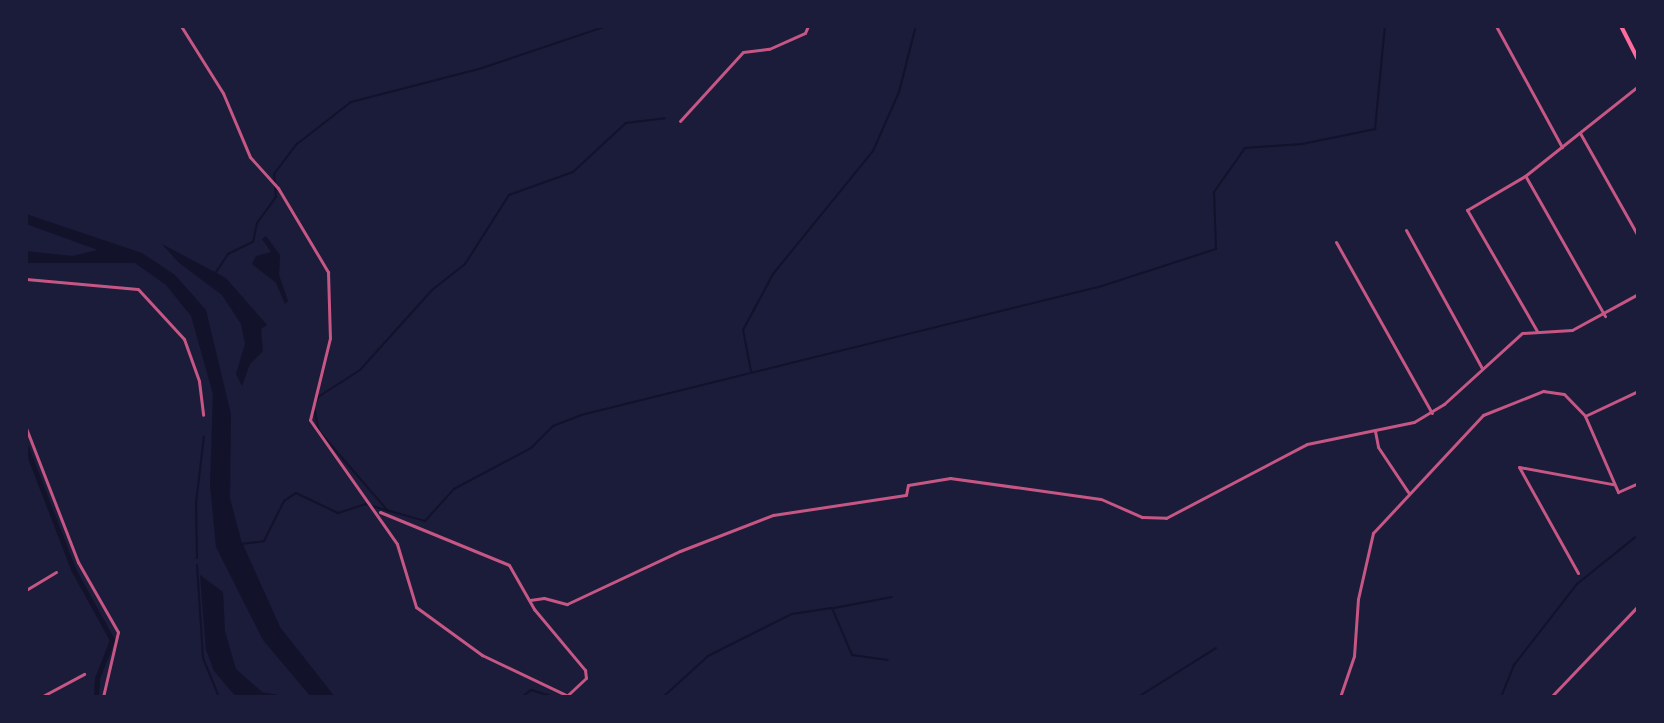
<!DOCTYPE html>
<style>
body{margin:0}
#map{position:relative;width:1664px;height:723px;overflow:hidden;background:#1b1b3a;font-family:"Noto Sans",sans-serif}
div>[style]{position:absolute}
.water>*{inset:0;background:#12122b}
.stream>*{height:2px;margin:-1px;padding:0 1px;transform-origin:1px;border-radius:1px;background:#12122b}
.canal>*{height:5px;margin:-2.5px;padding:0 2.5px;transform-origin:2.5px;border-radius:2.5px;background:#12122b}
.minor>*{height:3px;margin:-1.5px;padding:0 1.5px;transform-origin:1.5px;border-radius:1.5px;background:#c65784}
.secondary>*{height:4px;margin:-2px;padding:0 2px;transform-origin:2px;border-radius:2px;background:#ff6b9d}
span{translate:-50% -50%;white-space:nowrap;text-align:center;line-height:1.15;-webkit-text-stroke:8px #1b1b3a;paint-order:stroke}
.frame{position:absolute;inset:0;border:28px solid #1b1b3a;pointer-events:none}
</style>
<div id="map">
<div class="water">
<div style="clip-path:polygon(26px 214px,142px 253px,175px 275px,206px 310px,231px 414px,230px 498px,241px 540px,280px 627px,335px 697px,311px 697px,263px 640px,216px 547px,210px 485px,213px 394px,191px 316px,166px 285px,135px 263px,26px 263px,26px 251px,72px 256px,98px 250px,26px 224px)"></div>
<div style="clip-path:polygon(266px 236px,280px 255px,279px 275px,288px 301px,285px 304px,276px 283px,252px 264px,256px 256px,271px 252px,262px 239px)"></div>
<div style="clip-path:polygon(162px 244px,226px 278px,267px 325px,261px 329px,263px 351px,250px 364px,242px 386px,236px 374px,245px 344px,241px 324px,222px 295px,178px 262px)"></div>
<div style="clip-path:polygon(200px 575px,223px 592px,225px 631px,236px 669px,262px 692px,290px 697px,236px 697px,214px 671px,206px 650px)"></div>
</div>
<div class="stream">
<div style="left:216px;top:272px;width:22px;rotate:-56deg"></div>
<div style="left:228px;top:254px;width:28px;rotate:-26deg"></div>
<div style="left:253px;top:242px;width:19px;rotate:-78deg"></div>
<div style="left:257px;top:223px;width:32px;rotate:-54deg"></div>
<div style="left:276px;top:197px;width:23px;rotate:-95deg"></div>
<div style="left:274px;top:174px;width:38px;rotate:-53deg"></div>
<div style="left:297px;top:144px;width:68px;rotate:-37.9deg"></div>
<div style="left:351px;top:102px;width:135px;rotate:-14.5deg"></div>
<div style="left:482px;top:68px;width:132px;rotate:-18.6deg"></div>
<div style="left:751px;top:371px;width:42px;rotate:-101deg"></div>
<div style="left:743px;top:330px;width:64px;rotate:-61.8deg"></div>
<div style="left:773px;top:274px;width:159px;rotate:-50.9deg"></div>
<div style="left:873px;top:151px;width:64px;rotate:-66.2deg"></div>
<div style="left:899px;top:92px;width:65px;rotate:-75.7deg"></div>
<div style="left:388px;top:511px;width:106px;rotate:-130.8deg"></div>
<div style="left:319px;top:431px;width:25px;rotate:-102deg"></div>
<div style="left:314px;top:407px;width:11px;rotate:-68deg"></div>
<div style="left:318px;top:397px;width:50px;rotate:-32.7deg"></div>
<div style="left:360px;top:370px;width:108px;rotate:-48deg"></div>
<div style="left:432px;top:290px;width:42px;rotate:-38.2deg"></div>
<div style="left:465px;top:264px;width:82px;rotate:-57.5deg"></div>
<div style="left:509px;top:195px;width:68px;rotate:-19.8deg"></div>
<div style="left:573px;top:172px;width:72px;rotate:-42.8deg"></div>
<div style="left:626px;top:123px;width:39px;rotate:-7deg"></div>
<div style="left:241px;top:544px;width:23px;rotate:-7deg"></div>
<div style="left:264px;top:541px;width:45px;rotate:-63.4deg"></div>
<div style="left:284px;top:501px;width:14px;rotate:-34deg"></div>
<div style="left:296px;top:493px;width:47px;rotate:25.5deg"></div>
<div style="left:338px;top:513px;width:28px;rotate:-18deg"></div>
<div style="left:365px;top:504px;width:62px;rotate:15.8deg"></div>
<div style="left:425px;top:521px;width:43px;rotate:-47.8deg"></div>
<div style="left:454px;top:489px;width:87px;rotate:-28deg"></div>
<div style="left:531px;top:448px;width:31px;rotate:-45deg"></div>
<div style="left:553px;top:426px;width:30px;rotate:-21deg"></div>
<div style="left:581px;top:415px;width:537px;rotate:-13.91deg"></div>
<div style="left:1102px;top:286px;width:120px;rotate:-18deg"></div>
<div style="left:1216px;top:249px;width:57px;rotate:-92deg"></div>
<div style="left:1214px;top:192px;width:54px;rotate:-54.8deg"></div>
<div style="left:1245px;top:148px;width:57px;rotate:-4deg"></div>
<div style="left:1302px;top:144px;width:75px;rotate:-11.6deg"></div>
<div style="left:1375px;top:129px;width:103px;rotate:-84.5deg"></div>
<div style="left:197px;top:558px;width:55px;rotate:-91deg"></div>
<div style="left:196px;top:503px;width:67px;rotate:-83.2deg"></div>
<div style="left:197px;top:565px;width:93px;rotate:86.3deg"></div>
<div style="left:203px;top:658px;width:42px;rotate:67.7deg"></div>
<div style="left:834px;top:608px;width:59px;rotate:-10.7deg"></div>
<div style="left:522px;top:697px;width:11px;rotate:-38deg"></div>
<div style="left:531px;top:690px;width:24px;rotate:17deg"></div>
<div style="left:663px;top:697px;width:61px;rotate:-42.3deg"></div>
<div style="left:708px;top:656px;width:94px;rotate:-26.6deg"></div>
<div style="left:792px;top:614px;width:40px;rotate:-8.5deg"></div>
<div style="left:832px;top:608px;width:51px;rotate:66.9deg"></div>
<div style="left:852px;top:655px;width:36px;rotate:8deg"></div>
<div style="left:1138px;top:697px;width:92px;rotate:-32.1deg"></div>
<div style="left:1501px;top:697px;width:35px;rotate:-68deg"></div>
<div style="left:1514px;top:665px;width:103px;rotate:-52.1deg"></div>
<div style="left:1577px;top:584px;width:78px;rotate:-38.8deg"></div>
</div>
<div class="canal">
<div style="left:26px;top:447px;width:131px;rotate:68.9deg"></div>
<div style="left:73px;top:569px;width:81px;rotate:61.2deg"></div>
<div style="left:112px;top:640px;width:41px;rotate:111.5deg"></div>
<div style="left:97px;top:678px;width:19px;rotate:93deg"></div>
</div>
<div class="minor">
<div style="left:181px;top:26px;width:79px;rotate:57.9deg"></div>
<div style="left:223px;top:93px;width:69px;rotate:67.1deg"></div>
<div style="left:250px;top:157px;width:42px;rotate:47.9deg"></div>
<div style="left:278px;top:188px;width:98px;rotate:59.2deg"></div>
<div style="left:328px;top:272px;width:66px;rotate:88.3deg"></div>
<div style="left:330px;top:338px;width:84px;rotate:103.7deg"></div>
<div style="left:310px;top:420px;width:151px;rotate:54.9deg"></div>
<div style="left:397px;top:544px;width:66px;rotate:73.2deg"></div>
<div style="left:416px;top:607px;width:82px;rotate:36deg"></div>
<div style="left:482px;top:655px;width:98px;rotate:25.5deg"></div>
<div style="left:1496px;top:26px;width:138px;rotate:61.4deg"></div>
<div style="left:680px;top:121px;width:93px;rotate:-47.6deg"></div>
<div style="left:743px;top:52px;width:26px;rotate:-7deg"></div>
<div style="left:769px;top:49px;width:39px;rotate:-24deg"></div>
<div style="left:805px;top:33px;width:8px;rotate:-67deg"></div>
<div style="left:1580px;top:133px;width:118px;rotate:60.6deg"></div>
<div style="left:1526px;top:177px;width:160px;rotate:60.4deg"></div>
<div style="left:1406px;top:230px;width:158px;rotate:61.2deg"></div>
<div style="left:1336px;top:242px;width:196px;rotate:60.7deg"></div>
<div style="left:26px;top:279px;width:112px;rotate:5.1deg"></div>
<div style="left:138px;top:289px;width:68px;rotate:47.4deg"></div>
<div style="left:184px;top:339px;width:45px;rotate:70.3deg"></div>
<div style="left:199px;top:381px;width:34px;rotate:83deg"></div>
<div style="left:1537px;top:331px;width:140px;rotate:-120deg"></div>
<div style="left:1467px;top:210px;width:67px;rotate:-30.4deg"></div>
<div style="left:1525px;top:176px;width:144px;rotate:-38.5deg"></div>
<div style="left:1585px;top:416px;width:59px;rotate:-25.3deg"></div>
<div style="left:26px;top:428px;width:144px;rotate:68.8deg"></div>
<div style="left:78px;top:562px;width:81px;rotate:60.3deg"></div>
<div style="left:118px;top:632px;width:67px;rotate:103deg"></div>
<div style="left:1375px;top:431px;width:16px;rotate:79deg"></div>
<div style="left:1378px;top:447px;width:54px;rotate:56.3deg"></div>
<div style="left:380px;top:512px;width:139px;rotate:22.3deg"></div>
<div style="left:509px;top:565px;width:51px;rotate:60.4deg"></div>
<div style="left:534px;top:609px;width:80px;rotate:50.1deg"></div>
<div style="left:585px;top:670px;width:8px;rotate:83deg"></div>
<div style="left:586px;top:678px;width:26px;rotate:137deg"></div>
<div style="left:1578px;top:573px;width:121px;rotate:-119.1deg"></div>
<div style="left:1519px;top:467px;width:95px;rotate:10.4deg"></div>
<div style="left:26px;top:590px;width:35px;rotate:-31deg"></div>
<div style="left:530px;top:600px;width:14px;rotate:-8deg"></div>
<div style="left:544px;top:598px;width:24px;rotate:15deg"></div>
<div style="left:567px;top:604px;width:125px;rotate:-25.1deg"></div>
<div style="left:680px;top:551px;width:100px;rotate:-21.2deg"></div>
<div style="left:773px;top:515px;width:134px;rotate:-8.6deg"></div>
<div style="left:906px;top:495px;width:10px;rotate:-79deg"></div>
<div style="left:908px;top:485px;width:43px;rotate:-9.5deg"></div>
<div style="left:950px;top:478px;width:152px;rotate:7.9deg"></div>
<div style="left:1101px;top:499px;width:45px;rotate:23.7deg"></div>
<div style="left:1142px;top:517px;width:24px;rotate:2deg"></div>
<div style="left:1166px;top:518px;width:159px;rotate:-27.7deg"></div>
<div style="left:1307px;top:444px;width:109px;rotate:-11.6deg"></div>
<div style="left:1414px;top:422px;width:35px;rotate:-31deg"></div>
<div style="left:1444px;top:404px;width:105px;rotate:-42.3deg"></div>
<div style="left:1522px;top:333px;width:50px;rotate:-3.4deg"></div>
<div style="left:1572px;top:330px;width:75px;rotate:-28.6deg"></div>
<div style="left:41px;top:697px;width:49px;rotate:-28.1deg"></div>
<div style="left:1340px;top:697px;width:43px;rotate:-71.1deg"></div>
<div style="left:1354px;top:656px;width:57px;rotate:-86deg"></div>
<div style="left:1358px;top:599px;width:68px;rotate:-77.2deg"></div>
<div style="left:1373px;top:533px;width:161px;rotate:-47deg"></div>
<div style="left:1483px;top:415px;width:65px;rotate:-21.8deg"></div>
<div style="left:1543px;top:391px;width:21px;rotate:8deg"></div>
<div style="left:1564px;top:394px;width:30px;rotate:46deg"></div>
<div style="left:1585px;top:416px;width:83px;rotate:66.5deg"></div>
<div style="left:1618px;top:492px;width:22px;rotate:-24deg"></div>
<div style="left:1551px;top:697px;width:126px;rotate:-46.3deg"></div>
</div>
<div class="secondary">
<div style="left:1621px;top:26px;width:37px;rotate:63deg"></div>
</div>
<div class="frame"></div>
</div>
